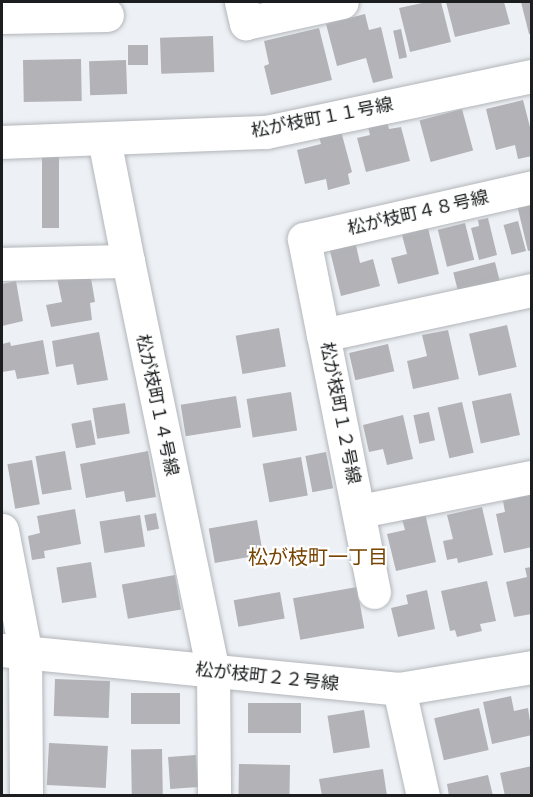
<!DOCTYPE html>
<meta charset="utf-8">
<style>
body{margin:0}
#map{position:relative;width:533px;height:797px;overflow:hidden;background:#edf1f5;font-family:Lora,"Noto Sans JP",serif}
div>[style]{position:absolute}
.building>*{inset:0;background:#b2b2b7;transform-origin:0 0}
.roads{filter:drop-shadow(0 0 2px #b2b5b9) drop-shadow(0 0 2px #b2b5b9)}
.minor>*{height:33px;margin:-16.5px;padding:0 16.5px;transform-origin:16.5px;border-radius:16.5px;background:#fff}
span{translate:-50% -50%;white-space:nowrap;text-align:center;line-height:1.15;-webkit-text-stroke:4.5px #fff;paint-order:stroke}
.street-label{font-size:18px;color:#1b1d1e}
.neighbourhood-label{font-size:20px;color:#774300}
.frame{position:absolute;inset:0;border:3px solid #1b1d1e;pointer-events:none}
</style>
<div id="map">
<div class="building">
<div style="clip-path:polygon(427px 2px,441px 2px,451px 42px,410px 52px,399px 8px)"></div>
<div style="clip-path:polygon(446px 2px,504px 2px,510px 24px,455px 37px)"></div>
<div style="clip-path:polygon(521px 2px,532px 2px,532px 34px,529px 34px)"></div>
<div style="clip-path:polygon(365px 14px,369px 30px,381px 27px,393px 78px,373px 83px,366px 58px,337px 66px,326px 24px)"></div>
<div style="clip-path:polygon(319px 28px,332px 80px,271px 95px,264px 66px,269px 64px,264px 41px)"></div>
<div style="left:401px;top:29px;width:29px;height:8px;rotate:78deg"></div>
<div style="left:213px;top:36px;width:36px;height:53px;rotate:88deg"></div>
<div style="left:128px;top:45px;width:20px;height:20px"></div>
<div style="left:81px;top:59px;width:42px;height:58px;rotate:89deg"></div>
<div style="left:126px;top:60px;width:34px;height:37px;rotate:88deg"></div>
<div style="clip-path:polygon(523px 100px,532px 135px,532px 156px,518px 159px,515px 145px,496px 150px,486px 109px)"></div>
<div style="left:462px;top:109px;width:43px;height:44px;rotate:75deg"></div>
<div style="clip-path:polygon(387px 122px,389px 129px,401px 127px,410px 161px,366px 172px,357px 138px,370px 135px,368px 127px)"></div>
<div style="clip-path:polygon(341px 131px,352px 172px,348px 174px,350px 184px,328px 190px,326px 179px,305px 184px,297px 150px,321px 144px,319px 137px)"></div>
<div style="left:42px;top:146px;width:17px;height:82px"></div>
<div style="clip-path:polygon(532px 202px,532px 250px,528px 251px,517px 205px)"></div>
<div style="clip-path:polygon(488px 218px,497px 255px,479px 260px,471px 228px,479px 226px,478px 220px)"></div>
<div style="left:518px;top:221px;width:31px;height:15px;rotate:75deg"></div>
<div style="left:465px;top:223px;width:38px;height:28px;rotate:76deg"></div>
<div style="clip-path:polygon(428px 228px,439px 274px,398px 284px,391px 258px,407px 254px,402px 235px)"></div>
<div style="clip-path:polygon(355px 241px,360px 263px,373px 259px,380px 286px,341px 296px,329px 247px)"></div>
<div style="left:495px;top:262px;width:21px;height:43px;rotate:76deg"></div>
<div style="clip-path:polygon(90px 272px,95px 302px,90px 303px,92px 320px,51px 327px,46px 305px,62px 302px,57px 278px)"></div>
<div style="clip-path:polygon(16px 281px,23px 321px,2px 326px,2px 284px)"></div>
<div style="left:507px;top:325px;width:43px;height:39px;rotate:77deg"></div>
<div style="left:279px;top:328px;width:39px;height:44px;rotate:80deg"></div>
<div style="clip-path:polygon(448px 330px,459px 379px,413px 389px,407px 361px,427px 356px,422px 335px)"></div>
<div style="clip-path:polygon(99px 332px,108px 380px,77px 385px,73px 364px,56px 367px,52px 341px)"></div>
<div style="clip-path:polygon(43px 340px,49px 374px,17px 379px,15px 370px,2px 372px,2px 344px,10px 342px,11px 346px)"></div>
<div style="left:388px;top:344px;width:28px;height:40px;rotate:77deg"></div>
<div style="left:291px;top:392px;width:39px;height:45px;rotate:81deg"></div>
<div style="left:511px;top:393px;width:43px;height:40px;rotate:78deg"></div>
<div style="left:236px;top:396px;width:32px;height:56px;rotate:81deg"></div>
<div style="left:462px;top:402px;width:52px;height:25px;rotate:77deg"></div>
<div style="left:125px;top:403px;width:31px;height:33px;rotate:81deg"></div>
<div style="left:429px;top:412px;width:29px;height:16px;rotate:78deg"></div>
<div style="clip-path:polygon(403px 415px,413px 459px,387px 465px,383px 449px,369px 452px,363px 425px)"></div>
<div style="left:91px;top:420px;width:25px;height:20px;rotate:79deg"></div>
<div style="left:65px;top:451px;width:39px;height:30px;rotate:80deg"></div>
<div style="clip-path:polygon(148px 451px,156px 497px,126px 502px,124px 491px,86px 498px,80px 464px)"></div>
<div style="left:326px;top:452px;width:37px;height:21px;rotate:79deg"></div>
<div style="left:301px;top:457px;width:39px;height:39px;rotate:80deg"></div>
<div style="left:32px;top:460px;width:45px;height:25px;rotate:80deg"></div>
<div style="clip-path:polygon(532px 494px,532px 547px,504px 553px,496px 514px,505px 512px,503px 501px)"></div>
<div style="clip-path:polygon(482px 507px,493px 555px,458px 563px,457px 558px,447px 560px,443px 541px,453px 539px,447px 515px)"></div>
<div style="clip-path:polygon(75px 509px,81px 544px,44px 551px,45px 558px,32px 560px,28px 536px,40px 533px,37px 516px)"></div>
<div style="left:156px;top:513px;width:16px;height:12px;rotate:79deg"></div>
<div style="clip-path:polygon(425px 513px,436px 562px,396px 571px,387px 534px,405px 530px,402px 519px)"></div>
<div style="left:140px;top:515px;width:32px;height:41px;rotate:81deg"></div>
<div style="left:257px;top:520px;width:35px;height:49px;rotate:80deg"></div>
<div style="left:91px;top:562px;width:36px;height:35px;rotate:81deg"></div>
<div style="clip-path:polygon(532px 567px,532px 614px,514px 617px,506px 582px,527px 577px,525px 568px)"></div>
<div style="left:175px;top:575px;width:35px;height:54px;rotate:80deg"></div>
<div style="clip-path:polygon(487px 581px,496px 621px,480px 624px,482px 631px,457px 637px,455px 630px,450px 631px,441px 591px)"></div>
<div style="left:357px;top:587px;width:42px;height:65px;rotate:80deg"></div>
<div style="clip-path:polygon(427px 590px,435px 629px,398px 637px,391px 608px,408px 604px,406px 595px)"></div>
<div style="left:280px;top:592px;width:27px;height:47px;rotate:80deg"></div>
<div style="left:55px;top:679px;width:55px;height:37px;rotate:2deg"></div>
<div style="left:131px;top:693px;width:49px;height:31px"></div>
<div style="clip-path:polygon(511px 696px,514px 711px,528px 708px,532px 735px,492px 744px,483px 702px)"></div>
<div style="left:301px;top:703px;width:30px;height:53px;rotate:90deg"></div>
<div style="left:479px;top:708px;width:43px;height:46px;rotate:77deg"></div>
<div style="left:364px;top:710px;width:38px;height:37px;rotate:81deg"></div>
<div style="left:49px;top:743px;width:59px;height:42px;rotate:3deg"></div>
<div style="left:162px;top:749px;width:47px;height:31px;rotate:89deg"></div>
<div style="left:196px;top:755px;width:32px;height:28px;rotate:86deg"></div>
<div style="left:239px;top:764px;width:51px;height:32px;rotate:1deg"></div>
<div style="clip-path:polygon(532px 766px,532px 796px,505px 796px,500px 773px)"></div>
<div style="clip-path:polygon(383px 769px,387px 796px,322px 796px,319px 779px)"></div>
<div style="clip-path:polygon(488px 775px,493px 796px,449px 796px,447px 784px)"></div>
</div>
<div class="roads">
<div class="minor">
<div style="left:241px;top:2px;width:22px;rotate:77deg"></div>
<div style="left:246px;top:23px;width:98px;rotate:-12.3deg"></div>
<div style="left:2px;top:17px;width:105px;rotate:-1.1deg"></div>
<div style="left:104px;top:139px;width:124px;rotate:78.9deg"></div>
<div style="left:2px;top:142px;width:264px;rotate:-2.2deg"></div>
<div style="left:266px;top:132px;width:272px;rotate:-11.9deg"></div>
<div style="left:2px;top:264px;width:126px;rotate:-1.4deg"></div>
<div style="left:128px;top:261px;width:420px;rotate:78.3deg"></div>
<div style="left:213px;top:672px;width:124px;rotate:89.5deg"></div>
<div style="left:323px;top:335px;width:98px;rotate:-101.2deg"></div>
<div style="left:304px;top:239px;width:234px;rotate:-12.8deg"></div>
<div style="left:360px;top:511px;width:175px;rotate:-11.2deg"></div>
<div style="left:2px;top:530px;width:122px;rotate:79.1deg"></div>
<div style="left:25px;top:650px;width:146px;rotate:89.6deg"></div>
<div style="left:374px;top:592px;width:262px;rotate:-101.2deg"></div>
<div style="left:323px;top:335px;width:214px;rotate:-12.2deg"></div>
<div style="left:2px;top:650px;width:399px;rotate:5.6deg"></div>
<div style="left:399px;top:689px;width:135px;rotate:-9.4deg"></div>
<div style="left:399px;top:689px;width:110px;rotate:77.4deg"></div>
</div>
</div>
<div class="street-label">
<span style="left:322px;top:118px;rotate:-11deg">松が枝町１１号線</span>
<span style="left:418px;top:213px;rotate:-13deg">松が枝町４８号線</span>
<span style="left:157px;top:405px;rotate:78deg">松が枝町１４号線</span>
<span style="left:340px;top:413px;rotate:79deg">松が枝町１２号線</span>
<span style="left:267px;top:677px;rotate:6deg">松が枝町２２号線</span>
</div>
<div class="neighbourhood-label">
<span style="left:318px;top:556px">松が枝町一丁目</span>
</div>
<div class="frame"></div>
</div>
